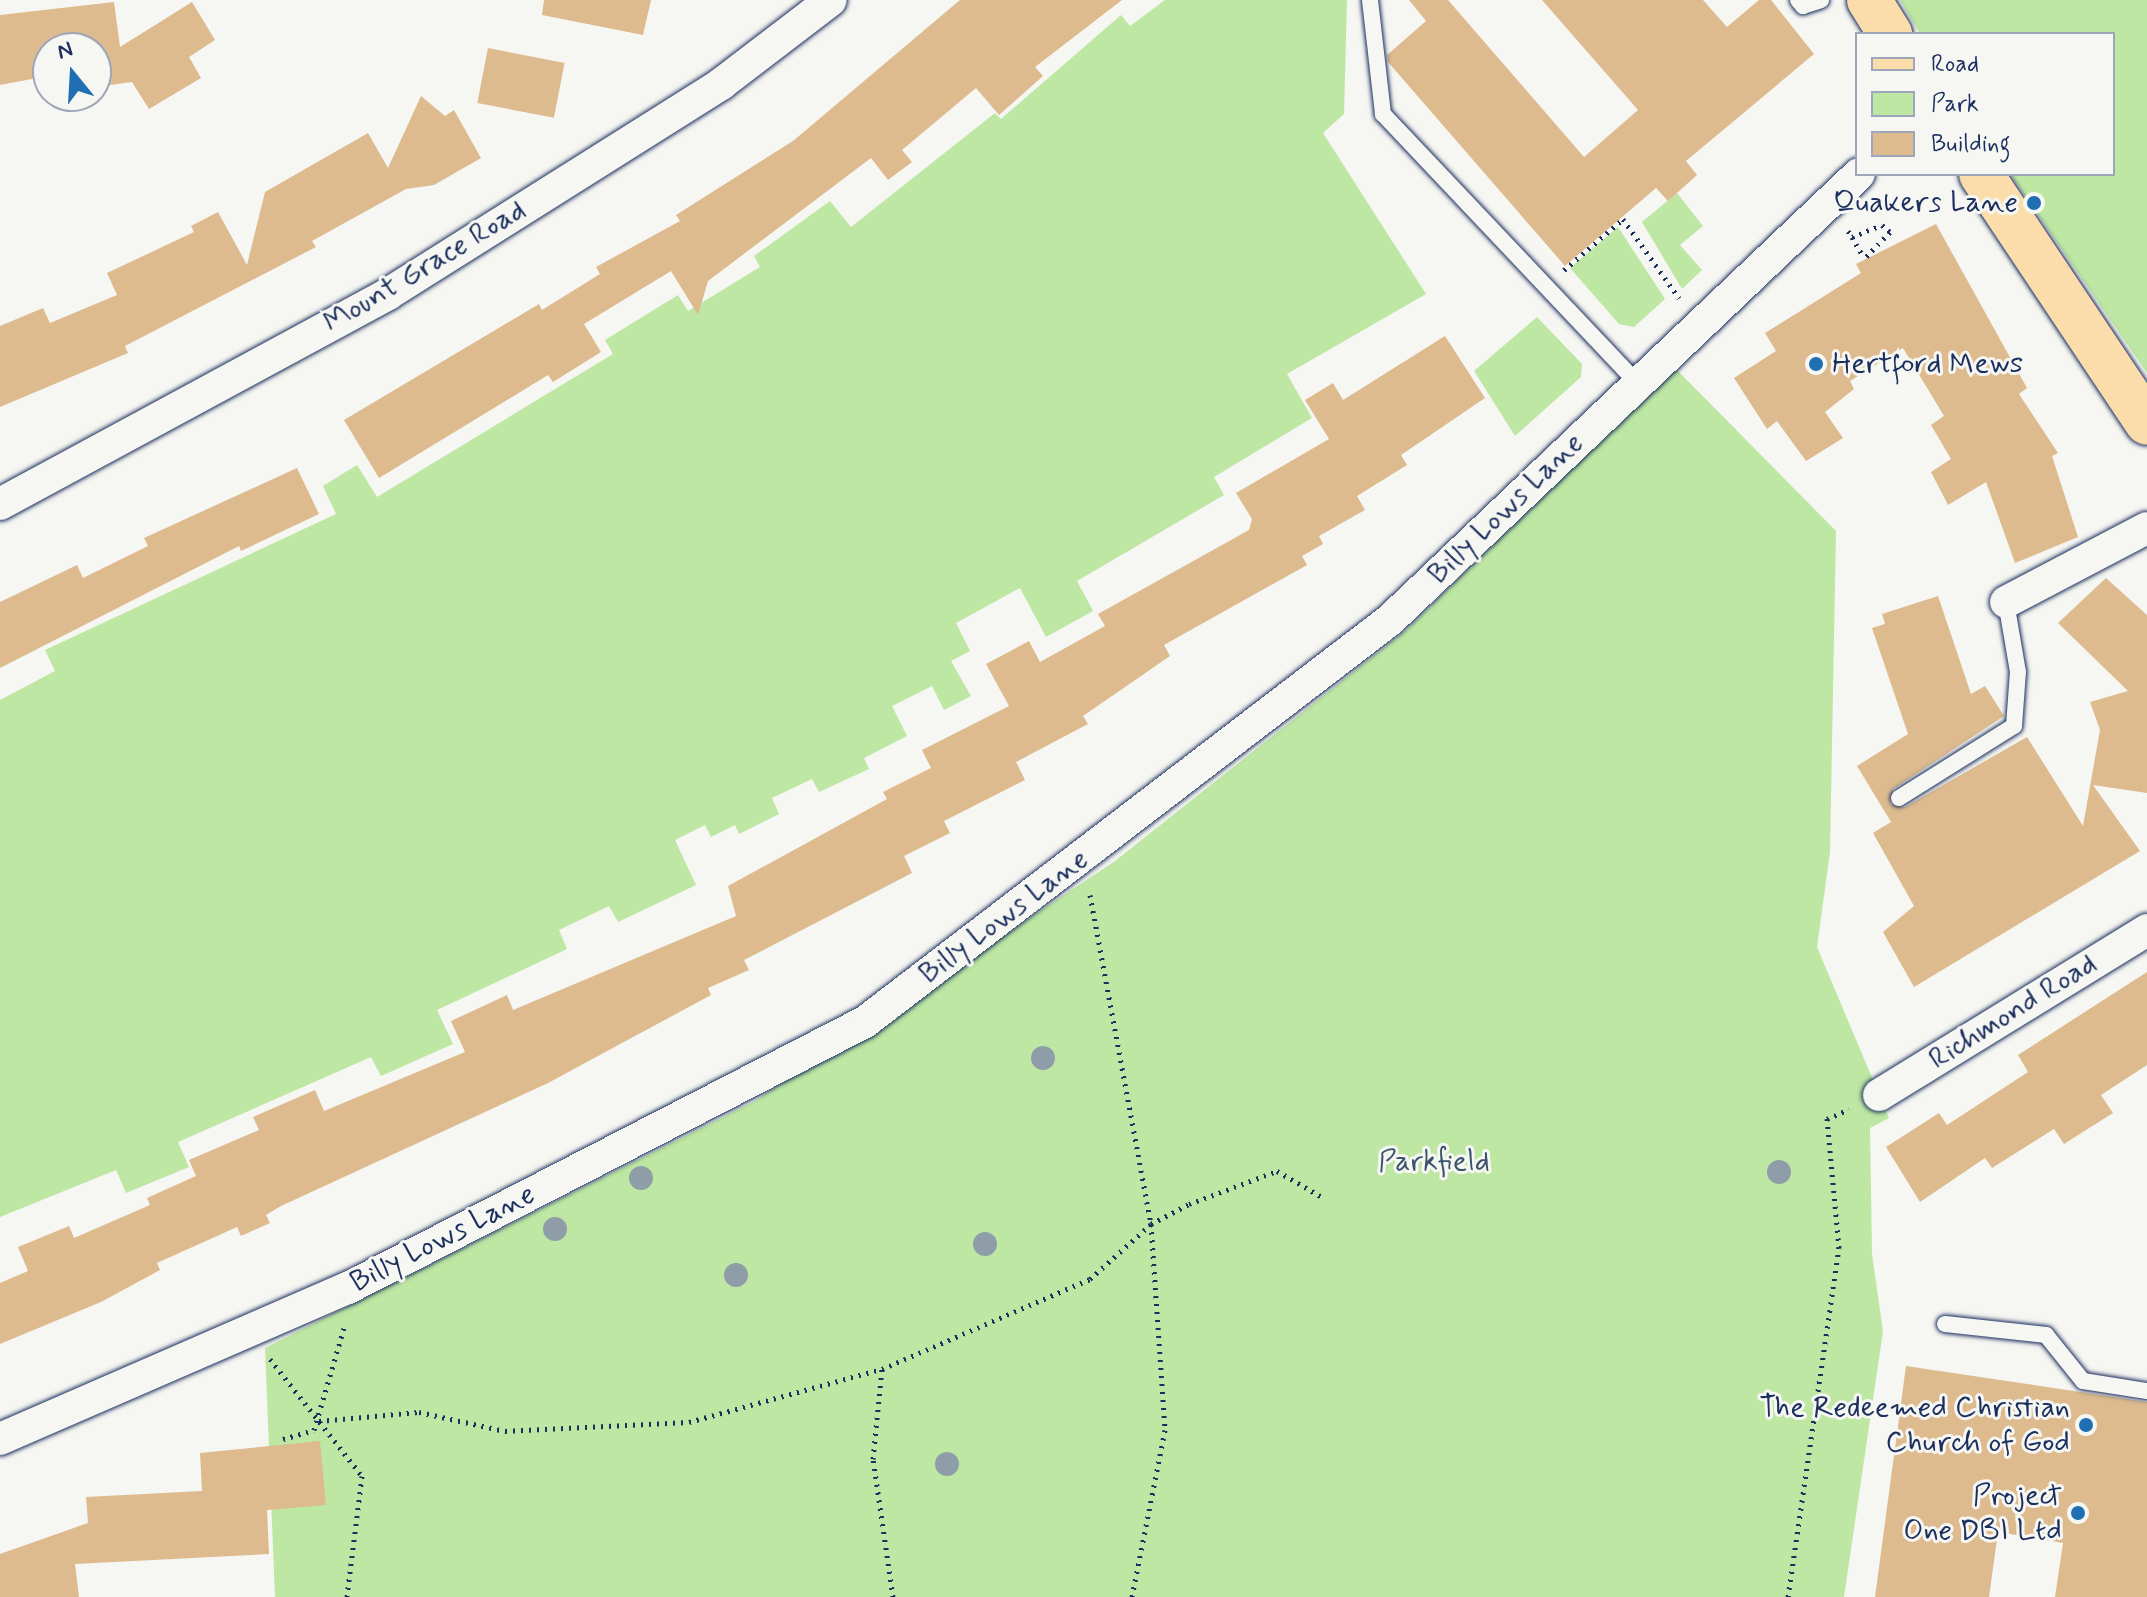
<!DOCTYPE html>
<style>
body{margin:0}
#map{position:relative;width:2147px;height:1597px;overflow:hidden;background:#f6f6f2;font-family:Mynerve,sans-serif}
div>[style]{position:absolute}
.green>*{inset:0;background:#bde7a3}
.building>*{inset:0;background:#ddbb8f;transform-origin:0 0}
.path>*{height:5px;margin-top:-2.5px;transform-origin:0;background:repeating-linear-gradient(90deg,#1b2f5e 0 2px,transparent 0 8px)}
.roads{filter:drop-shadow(0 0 2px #1b2f5e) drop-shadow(0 0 2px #1b2f5e)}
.service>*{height:16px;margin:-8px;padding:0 8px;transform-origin:8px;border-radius:8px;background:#f6f6f2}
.minor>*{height:32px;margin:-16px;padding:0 16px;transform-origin:16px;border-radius:16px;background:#f6f6f2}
.primary>*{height:44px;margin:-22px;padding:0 22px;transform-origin:22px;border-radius:22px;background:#faddab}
.trees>*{width:24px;height:24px;margin:-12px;border-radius:50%;background:#8f9da8}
.dots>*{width:22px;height:22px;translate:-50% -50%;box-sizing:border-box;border:4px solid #f6f6f2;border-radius:50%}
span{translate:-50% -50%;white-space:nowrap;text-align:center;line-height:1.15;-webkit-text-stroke:6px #f6f6f2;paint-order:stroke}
.poi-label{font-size:30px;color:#1b2f5e}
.right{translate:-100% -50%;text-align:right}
.left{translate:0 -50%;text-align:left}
.street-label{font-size:30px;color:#1b2f5e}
.park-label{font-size:30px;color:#3b546c}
.legend{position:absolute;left:1855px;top:32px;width:260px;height:144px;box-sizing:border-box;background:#f6f6f2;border:2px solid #9ea6b7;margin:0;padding:10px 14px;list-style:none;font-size:24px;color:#1b2f5e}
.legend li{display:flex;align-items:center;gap:16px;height:40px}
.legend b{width:40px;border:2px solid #9ea6b7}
.north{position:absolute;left:32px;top:32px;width:80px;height:80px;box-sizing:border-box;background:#f6f6f2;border:2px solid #9ea6b7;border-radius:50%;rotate:342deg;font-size:22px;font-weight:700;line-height:32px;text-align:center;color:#1b2f5e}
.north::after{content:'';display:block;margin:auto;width:28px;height:36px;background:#1f6fb2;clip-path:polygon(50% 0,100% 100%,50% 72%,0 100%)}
</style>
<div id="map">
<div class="green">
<div style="clip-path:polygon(1165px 0,1347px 0,1344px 114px,1323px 133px,1426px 294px,1287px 374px,1312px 418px,1214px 477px,1224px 495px,1077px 581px,1093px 611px,1046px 637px,1020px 588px,956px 623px,970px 651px,951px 661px,971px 696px,944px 710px,932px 686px,892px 706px,907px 736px,864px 758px,869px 769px,819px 792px,812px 779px,772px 798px,779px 814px,739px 834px,735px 825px,711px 837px,705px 825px,675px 840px,696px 885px,618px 922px,609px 906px,559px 930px,567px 949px,437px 1010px,453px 1044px,381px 1076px,371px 1057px,178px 1142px,189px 1167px,126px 1193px,116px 1170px,0 1217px,0 700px,55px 671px,45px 650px,336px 514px,323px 486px,357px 465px,377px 497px,613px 354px,605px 340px,678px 295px,688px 311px,760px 267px,754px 256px,830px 201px,851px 227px,995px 113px,1001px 119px,1121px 15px,1130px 26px)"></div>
<div style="clip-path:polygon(1900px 0,2147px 0,2147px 373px,2010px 174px,2113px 174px,2113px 34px,1920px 34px)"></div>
<div style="clip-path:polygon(1677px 193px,1703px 226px,1680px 245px,1702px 270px,1682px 289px,1642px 222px)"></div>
<div style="clip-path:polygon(1618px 227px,1665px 299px,1634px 327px,1619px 324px,1570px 268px)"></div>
<div style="clip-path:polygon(1537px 317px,1582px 364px,1581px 377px,1515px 436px,1474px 371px)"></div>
<div style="clip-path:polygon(1675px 368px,1836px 531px,1830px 852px,1817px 947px,1889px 1118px,1870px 1128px,1872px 1254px,1883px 1331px,1844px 1597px,275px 1597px,265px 1348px,755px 1101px,1115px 861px,1405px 631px)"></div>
</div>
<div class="building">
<div style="clip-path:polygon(544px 0,651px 0,643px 35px,542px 15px)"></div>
<div style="clip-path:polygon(960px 0,1122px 0,1035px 67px,1043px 76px,999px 115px,976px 88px,902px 150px,912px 162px,888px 180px,871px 158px,708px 281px,698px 315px,671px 271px,584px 324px,601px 352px,553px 382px,548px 375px,379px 478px,344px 420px,539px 304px,542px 310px,600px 274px,596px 267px,680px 221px,676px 215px,793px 141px)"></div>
<div style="clip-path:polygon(1409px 0,1448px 0,1584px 157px,1638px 110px,1542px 0,1703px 0,1727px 27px,1759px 0,1771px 0,1814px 54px,1686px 161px,1697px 175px,1668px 201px,1656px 188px,1565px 266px,1388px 62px,1387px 55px,1426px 21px)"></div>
<div style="clip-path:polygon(114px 2px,120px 47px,192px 2px,215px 40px,189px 57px,201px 78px,149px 109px,132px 82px,96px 87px,96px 48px,48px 48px,48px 76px,0 85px,0 15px)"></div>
<div style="left:488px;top:48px;width:78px;height:56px;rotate:11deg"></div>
<div style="clip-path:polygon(421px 96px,445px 116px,454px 110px,481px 158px,434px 185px,406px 189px,312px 241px,316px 247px,125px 346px,128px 353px,0 407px,0 326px,43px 308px,50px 323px,117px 295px,107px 273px,194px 232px,191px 226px,218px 212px,247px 265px,265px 192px,368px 133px,388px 168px)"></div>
<div style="clip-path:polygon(1936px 224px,2027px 388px,2019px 394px,2058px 453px,2052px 456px,2078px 537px,2015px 563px,1986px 482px,1948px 505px,1931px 472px,1951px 459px,1931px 425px,1944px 416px,1903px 348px,1850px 381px,1854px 389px,1825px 412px,1843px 438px,1806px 461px,1777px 421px,1767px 429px,1734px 378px,1776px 351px,1765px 333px,1861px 273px,1856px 264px)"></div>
<div style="clip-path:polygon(1445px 336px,1485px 398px,1401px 455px,1407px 465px,1357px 496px,1365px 510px,1319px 536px,1323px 544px,1302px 556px,1307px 565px,1164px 645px,1170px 656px,1083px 716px,1088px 724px,1016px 762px,1025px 780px,944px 821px,950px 833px,904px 856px,912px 873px,744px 960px,749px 970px,708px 988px,711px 995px,548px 1083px,281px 1206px,266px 1215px,270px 1223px,241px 1236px,237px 1227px,157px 1263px,160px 1270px,101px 1302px,0 1344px,0 1283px,28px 1271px,18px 1247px,69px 1226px,74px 1238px,150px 1205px,147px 1198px,196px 1176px,189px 1160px,259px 1130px,253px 1117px,315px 1090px,324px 1111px,465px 1052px,451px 1021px,507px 995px,513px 1010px,736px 916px,728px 886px,887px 799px,883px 792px,931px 768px,922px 750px,1009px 706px,986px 664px,1029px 641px,1040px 662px,1105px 626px,1098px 614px,1249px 530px,1252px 519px,1236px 493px,1329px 439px,1305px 400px,1333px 383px,1343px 400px)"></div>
<div style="clip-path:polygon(297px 468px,319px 514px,241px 551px,239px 546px,0 668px,0 602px,77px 565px,83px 578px,148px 546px,144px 538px)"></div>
<div style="clip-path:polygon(2106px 578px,2147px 615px,2147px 793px,2093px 785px,2140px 851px,1914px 987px,1883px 932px,1914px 906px,1873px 833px,1891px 822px,1857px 766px,1908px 734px,1872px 628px,1885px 624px,1882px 614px,1938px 596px,1971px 694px,1985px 686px,2004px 716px,1893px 789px,1890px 804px,1905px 807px,2027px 737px,2083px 826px,2100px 730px,2090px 702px,2128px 691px,2058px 623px)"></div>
<div style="clip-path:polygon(2147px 972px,2147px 1065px,2101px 1095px,2113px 1113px,2064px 1144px,2054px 1129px,1992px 1168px,1985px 1158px,1920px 1202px,1886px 1147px,1939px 1113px,1947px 1125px,2028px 1072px,2018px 1055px)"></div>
<div style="clip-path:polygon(1906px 1366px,2147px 1402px,2147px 1597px,2055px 1597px,2063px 1543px,1998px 1532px,1989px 1597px,1875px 1597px)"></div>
<div style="clip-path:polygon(320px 1441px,326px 1505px,267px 1510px,269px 1554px,75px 1564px,79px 1597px,0 1597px,0 1554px,88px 1523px,86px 1497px,202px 1491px,200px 1453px)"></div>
</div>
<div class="path">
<div style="left:1848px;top:231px;width:7px;rotate:56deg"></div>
<div style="left:1852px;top:237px;width:32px;rotate:-22deg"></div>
<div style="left:1882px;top:225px;width:11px;rotate:41deg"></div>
<div style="left:1890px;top:232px;width:36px;rotate:134deg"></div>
<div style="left:1852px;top:237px;width:20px;rotate:60deg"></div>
<div style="left:1564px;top:270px;width:78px;rotate:-40.8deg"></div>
<div style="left:1623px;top:219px;width:97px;rotate:54.7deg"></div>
<div style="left:1090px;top:895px;width:335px;rotate:79.5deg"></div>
<div style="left:1151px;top:1224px;width:206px;rotate:86.1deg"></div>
<div style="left:1165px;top:1430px;width:170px;rotate:101.2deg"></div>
<div style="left:270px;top:1359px;width:149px;rotate:51.8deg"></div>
<div style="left:362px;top:1476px;width:122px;rotate:97.1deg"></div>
<div style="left:319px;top:1421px;width:100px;rotate:-5.1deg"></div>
<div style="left:419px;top:1412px;width:88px;rotate:12.5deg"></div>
<div style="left:505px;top:1431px;width:184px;rotate:-2.8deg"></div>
<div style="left:689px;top:1422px;width:200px;rotate:-15.4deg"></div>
<div style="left:283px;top:1439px;width:32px;rotate:-16deg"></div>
<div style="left:314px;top:1430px;width:106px;rotate:-73.6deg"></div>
<div style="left:893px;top:1597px;width:139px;rotate:-98.2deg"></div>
<div style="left:873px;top:1459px;width:90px;rotate:-84.3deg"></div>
<div style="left:882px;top:1369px;width:227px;rotate:-23.4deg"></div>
<div style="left:1090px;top:1279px;width:82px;rotate:-42deg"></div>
<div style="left:1151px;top:1224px;width:43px;rotate:-27.8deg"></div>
<div style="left:1189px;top:1204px;width:94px;rotate:-20.6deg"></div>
<div style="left:1277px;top:1171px;width:52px;rotate:30deg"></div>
<div style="left:1788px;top:1597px;width:353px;rotate:-81.7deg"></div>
<div style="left:1839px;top:1248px;width:130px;rotate:-95.3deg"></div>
<div style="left:1827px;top:1119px;width:24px;rotate:-24deg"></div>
</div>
<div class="roads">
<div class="service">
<div style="left:1370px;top:0;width:115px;rotate:83.5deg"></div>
<div style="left:1383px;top:114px;width:370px;rotate:46.6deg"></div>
<div style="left:1798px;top:0;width:8px;rotate:50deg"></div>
<div style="left:1803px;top:6px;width:19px;rotate:-18deg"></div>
<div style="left:1899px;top:798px;width:136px;rotate:-32.1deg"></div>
<div style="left:2014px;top:726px;width:54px;rotate:-85.8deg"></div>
<div style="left:2018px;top:672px;width:71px;rotate:-99.7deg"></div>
<div style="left:1945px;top:1324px;width:102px;rotate:6.2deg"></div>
<div style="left:2046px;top:1335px;width:59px;rotate:51.2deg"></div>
<div style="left:2083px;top:1381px;width:65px;rotate:8.9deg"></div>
</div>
<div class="minor">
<div style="left:0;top:504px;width:441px;rotate:-28.4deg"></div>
<div style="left:388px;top:294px;width:394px;rotate:-32.2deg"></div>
<div style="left:721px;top:84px;width:138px;rotate:-37.4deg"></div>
<div style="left:2006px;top:602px;width:159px;rotate:-27.7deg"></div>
<div style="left:1879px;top:1095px;width:315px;rotate:-31.6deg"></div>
<div style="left:0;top:1439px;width:379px;rotate:-23.5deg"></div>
<div style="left:348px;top:1288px;width:581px;rotate:-27.23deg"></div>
<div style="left:865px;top:1022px;width:661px;rotate:-37.44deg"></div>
<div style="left:1390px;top:620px;width:647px;rotate:-43.56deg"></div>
</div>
<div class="primary">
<div style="left:1869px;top:0;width:40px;rotate:58deg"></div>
<div style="left:1981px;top:174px;width:299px;rotate:56.3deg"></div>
</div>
</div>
<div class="trees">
<div style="left:1043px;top:1058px"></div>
<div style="left:1779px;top:1172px"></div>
<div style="left:641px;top:1178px"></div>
<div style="left:555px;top:1229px"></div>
<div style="left:985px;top:1244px"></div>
<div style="left:736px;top:1275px"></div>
<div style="left:947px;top:1464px"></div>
</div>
<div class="dots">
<div style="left:2034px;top:203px;background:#1f6fb2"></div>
<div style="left:1816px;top:364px;background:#1f6fb2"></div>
<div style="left:2086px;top:1425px;background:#1f6fb2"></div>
<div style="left:2078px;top:1513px;background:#1f6fb2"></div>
</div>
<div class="poi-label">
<span class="right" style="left:2018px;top:203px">Quakers Lane</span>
<span class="left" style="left:1832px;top:364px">Hertford Mews</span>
<span class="right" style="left:2070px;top:1425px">The Redeemed Christian<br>Church of God</span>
<span class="right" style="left:2062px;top:1513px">Project<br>One DBI Ltd</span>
</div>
<div class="street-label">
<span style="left:425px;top:267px;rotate:-31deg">Mount Grace Road</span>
<span style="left:1506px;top:509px;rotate:-44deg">Billy Lows Lane</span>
<span style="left:1004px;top:917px;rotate:-37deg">Billy Lows Lane</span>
<span style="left:2013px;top:1012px;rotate:-32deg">Richmond Road</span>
<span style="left:443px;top:1239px;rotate:-27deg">Billy Lows Lane</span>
</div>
<div class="park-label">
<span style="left:1434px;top:1162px">Parkfield</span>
</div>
<ul class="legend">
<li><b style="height:10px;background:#faddab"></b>Road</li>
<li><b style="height:22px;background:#bde7a3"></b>Park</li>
<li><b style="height:22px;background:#ddbb8f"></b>Building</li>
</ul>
<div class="north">N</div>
</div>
